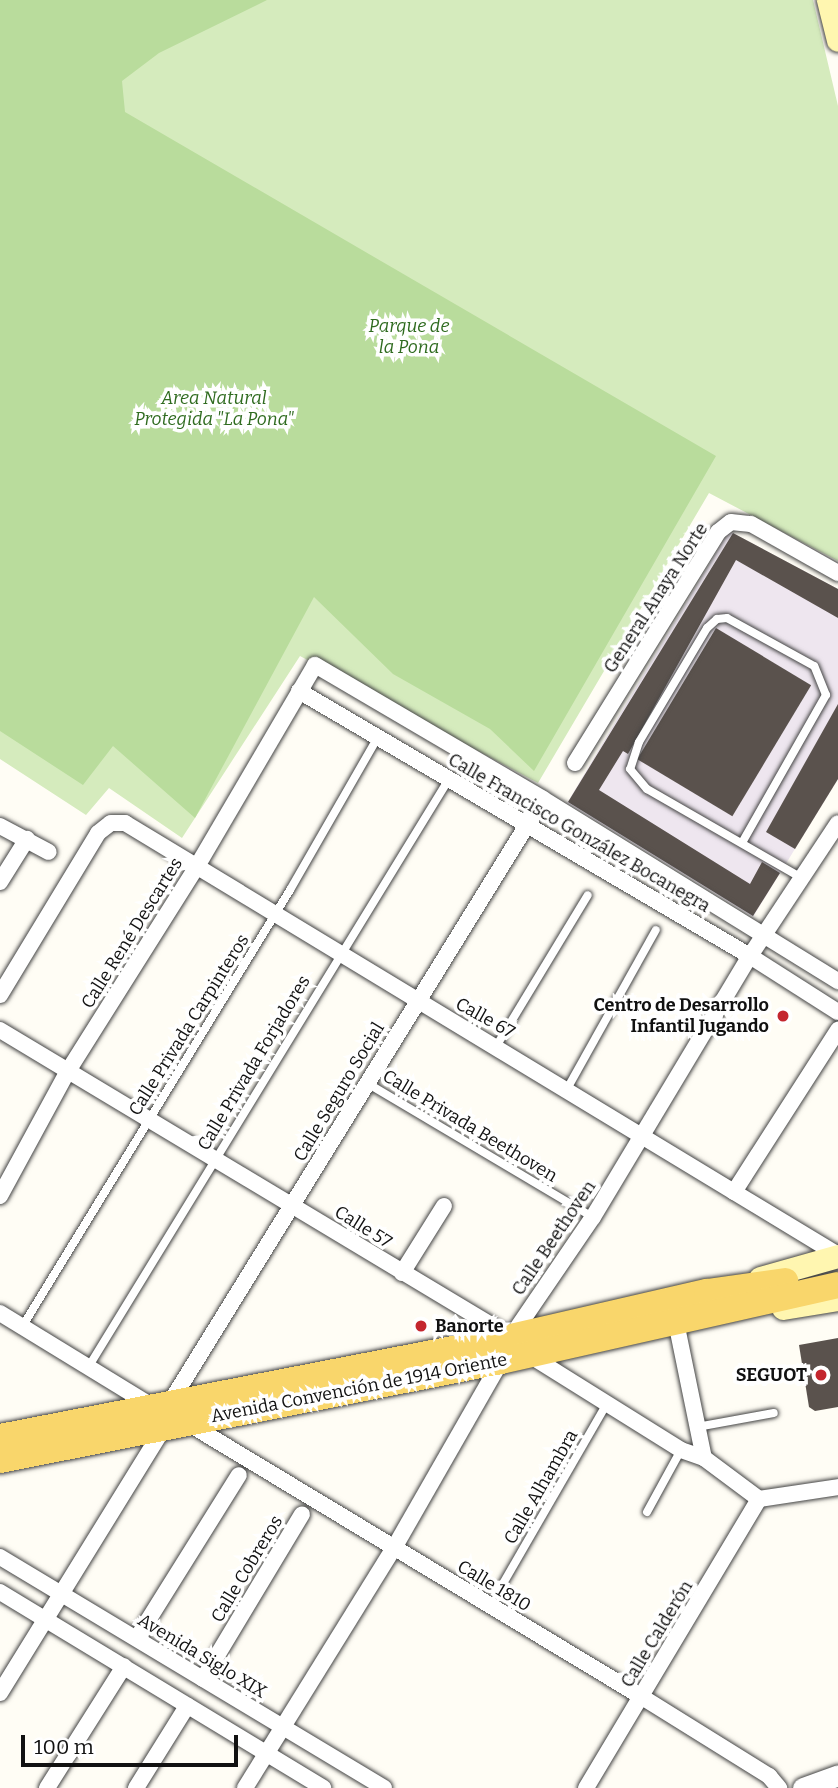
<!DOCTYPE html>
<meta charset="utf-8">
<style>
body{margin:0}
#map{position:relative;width:838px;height:1788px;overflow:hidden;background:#fffdf5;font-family:Bitter,serif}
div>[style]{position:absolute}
.industrial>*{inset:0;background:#eee6ef}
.green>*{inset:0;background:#d5ebbd}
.forest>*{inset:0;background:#b9dc9c}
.building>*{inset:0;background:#5a524d;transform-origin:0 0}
.roads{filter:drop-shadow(0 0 2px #444) drop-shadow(0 0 2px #444)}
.service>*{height:8px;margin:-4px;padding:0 4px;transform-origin:4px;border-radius:4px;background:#fff}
.minor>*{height:16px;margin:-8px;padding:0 8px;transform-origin:8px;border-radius:8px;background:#fff}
.tertiary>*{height:21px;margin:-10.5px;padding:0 10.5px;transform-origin:10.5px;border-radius:10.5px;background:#fff}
.secondary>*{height:23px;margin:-11.5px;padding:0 11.5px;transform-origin:11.5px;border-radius:11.5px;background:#fff6b0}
.primary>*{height:26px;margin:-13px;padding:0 13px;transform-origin:13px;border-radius:13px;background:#f9d66b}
.dots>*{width:19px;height:19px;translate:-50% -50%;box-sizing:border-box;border:4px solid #fff;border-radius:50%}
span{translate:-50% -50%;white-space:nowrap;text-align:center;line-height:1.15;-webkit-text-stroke:7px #fff;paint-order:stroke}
.park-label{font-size:18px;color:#2f6b1f;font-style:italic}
.street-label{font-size:18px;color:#111}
.poi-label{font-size:18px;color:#111;font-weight:700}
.right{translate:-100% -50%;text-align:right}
.left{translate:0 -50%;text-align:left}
.scale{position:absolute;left:21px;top:1735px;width:217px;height:32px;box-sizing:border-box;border:4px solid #111;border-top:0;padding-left:9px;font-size:21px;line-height:24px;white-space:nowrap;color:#111;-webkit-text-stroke:5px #fff;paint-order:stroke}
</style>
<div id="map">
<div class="industrial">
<div style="clip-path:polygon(729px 531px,838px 589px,838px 779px,753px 917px,567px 803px)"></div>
</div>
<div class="green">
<div style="clip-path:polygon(0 0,813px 0,838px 106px,838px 561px,709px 493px,538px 783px,300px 656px,182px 838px,109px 788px,86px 815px,0 759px)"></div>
</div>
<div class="forest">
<div style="clip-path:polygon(0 0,267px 0,159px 53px,122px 81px,125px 112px,716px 456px,534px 771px,490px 729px,393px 674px,314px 597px,195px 818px,113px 746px,83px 785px,0 731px)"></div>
</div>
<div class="building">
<div style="clip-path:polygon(733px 533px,838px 589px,838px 618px,736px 560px,628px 754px,623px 751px,599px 790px,750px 884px,762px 862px,780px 873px,753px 916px,568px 802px)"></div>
<div style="left:716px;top:628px;width:111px;height:153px;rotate:31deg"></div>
<div style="clip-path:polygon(838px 704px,838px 779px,795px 849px,766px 832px)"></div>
<div style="clip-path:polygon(838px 1338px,838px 1407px,815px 1411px,809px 1407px,799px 1345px)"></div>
</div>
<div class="roads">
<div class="service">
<div style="left:743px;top:841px;width:168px;rotate:-60.4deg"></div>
<div style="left:826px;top:695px;width:31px;rotate:-112deg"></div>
<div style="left:814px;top:666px;width:99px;rotate:-151.1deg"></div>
<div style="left:727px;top:618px;width:10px;rotate:174deg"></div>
<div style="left:717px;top:619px;width:13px;rotate:138deg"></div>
<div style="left:707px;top:628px;width:133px;rotate:120.8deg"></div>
<div style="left:639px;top:742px;width:28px;rotate:108deg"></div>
<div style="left:630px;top:769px;width:26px;rotate:50deg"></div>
<div style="left:647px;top:789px;width:179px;rotate:29.9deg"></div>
<div style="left:497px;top:1045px;width:175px;rotate:-58.8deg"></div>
<div style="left:367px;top:1083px;width:263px;rotate:30.7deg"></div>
<div style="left:567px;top:1089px;width:182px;rotate:-60.8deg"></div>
<div style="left:22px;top:1327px;width:513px;rotate:-58.48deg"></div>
<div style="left:290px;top:890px;width:177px;rotate:-60.1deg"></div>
<div style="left:89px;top:1366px;width:689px;rotate:-58.48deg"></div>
<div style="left:697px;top:1427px;width:78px;rotate:-10.3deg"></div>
<div style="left:647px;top:1512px;width:71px;rotate:-61.3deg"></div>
<div style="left:501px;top:1587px;width:214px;rotate:-60deg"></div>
</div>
<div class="minor">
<div style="left:299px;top:691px;width:523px;rotate:30.44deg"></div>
<div style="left:750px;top:956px;width:104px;rotate:32.5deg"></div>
<div style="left:575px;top:763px;width:272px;rotate:-58.2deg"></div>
<div style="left:718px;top:532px;width:16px;rotate:-38deg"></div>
<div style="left:731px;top:522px;width:20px;rotate:6deg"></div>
<div style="left:751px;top:524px;width:100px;rotate:29.4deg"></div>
<div style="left:0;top:826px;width:55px;rotate:28deg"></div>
<div style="left:0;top:882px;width:51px;rotate:-57.9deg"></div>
<div style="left:0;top:995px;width:189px;rotate:-58.8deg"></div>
<div style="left:98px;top:833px;width:16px;rotate:-38deg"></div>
<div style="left:111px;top:823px;width:14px"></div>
<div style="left:125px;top:823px;width:834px;rotate:31.21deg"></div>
<div style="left:0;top:1030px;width:596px;rotate:31deg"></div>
<div style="left:734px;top:1192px;width:193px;rotate:-57.3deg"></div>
<div style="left:0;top:1196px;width:142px;rotate:-61.5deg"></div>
<div style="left:68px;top:1071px;width:240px;rotate:-57.8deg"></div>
<div style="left:196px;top:868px;width:235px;rotate:-59.6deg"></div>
<div style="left:315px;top:665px;width:264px;rotate:30.4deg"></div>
<div style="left:543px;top:799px;width:347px;rotate:31.7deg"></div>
<div style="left:402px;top:1273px;width:79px;rotate:-57.9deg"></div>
<div style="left:0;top:1313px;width:182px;rotate:31.5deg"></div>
<div style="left:676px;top:1322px;width:139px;rotate:78.4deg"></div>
<div style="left:511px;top:1337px;width:145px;rotate:-55.7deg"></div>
<div style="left:593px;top:1217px;width:305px;rotate:-59deg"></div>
<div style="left:750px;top:956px;width:159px;rotate:-56.5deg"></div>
<div style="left:526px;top:1353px;width:183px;rotate:32deg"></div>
<div style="left:681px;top:1450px;width:24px;rotate:19deg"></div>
<div style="left:704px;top:1458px;width:69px;rotate:36.7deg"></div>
<div style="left:759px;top:1499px;width:80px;rotate:-8.6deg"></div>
<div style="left:168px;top:1406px;width:713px;rotate:-58.29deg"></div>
<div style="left:186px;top:1422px;width:533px;rotate:31.09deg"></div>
<div style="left:642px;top:1697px;width:150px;rotate:31.9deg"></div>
<div style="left:769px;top:1776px;width:16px;rotate:50deg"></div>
<div style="left:0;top:1557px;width:448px;rotate:31deg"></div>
<div style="left:0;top:1592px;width:378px;rotate:31.2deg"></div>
<div style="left:137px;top:1638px;width:192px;rotate:-58deg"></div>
<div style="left:203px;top:1679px;width:192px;rotate:-59deg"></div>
<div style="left:0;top:1693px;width:314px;rotate:-58.3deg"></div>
<div style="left:47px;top:1788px;width:144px;rotate:-57.7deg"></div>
<div style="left:136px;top:1788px;width:97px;rotate:-58.1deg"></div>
<div style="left:245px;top:1788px;width:282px;rotate:-58.2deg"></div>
<div style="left:394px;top:1548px;width:219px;rotate:-60.2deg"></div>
<div style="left:586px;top:1788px;width:337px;rotate:-59.1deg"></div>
</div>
<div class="tertiary">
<div style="left:803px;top:1788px;width:37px;rotate:-20deg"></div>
</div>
<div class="secondary">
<div style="left:828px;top:0;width:41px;rotate:76deg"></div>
<div style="left:760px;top:1278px;width:81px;rotate:-15.8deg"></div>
<div style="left:783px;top:1308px;width:56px;rotate:-9.3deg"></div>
</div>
<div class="primary">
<div style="left:0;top:1437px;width:503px;rotate:-11deg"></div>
<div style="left:494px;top:1341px;width:219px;rotate:-13deg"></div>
<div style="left:707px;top:1292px;width:79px;rotate:-8deg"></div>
<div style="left:0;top:1460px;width:511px;rotate:-11.18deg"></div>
<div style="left:501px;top:1361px;width:345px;rotate:-12.7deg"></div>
</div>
</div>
<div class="dots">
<div style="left:783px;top:1016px;background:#c4262e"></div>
<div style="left:421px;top:1326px;background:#c4262e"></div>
<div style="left:821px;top:1375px;background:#c4262e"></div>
</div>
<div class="park-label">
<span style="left:409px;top:337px">Parque de<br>la Pona</span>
<span style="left:214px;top:409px">Area Natural<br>Protegida "La Pona"</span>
</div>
<div class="street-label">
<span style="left:656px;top:598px;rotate:-57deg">General Anaya Norte</span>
<span style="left:579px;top:833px;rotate:30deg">Calle Francisco González Bocanegra</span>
<span style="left:132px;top:933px;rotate:-58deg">Calle René Descartes</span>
<span style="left:485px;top:1018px;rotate:29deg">Calle 67</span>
<span style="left:189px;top:1025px;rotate:-58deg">Calle Privada Carpinteros</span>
<span style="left:254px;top:1063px;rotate:-59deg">Calle Privada Forjadores</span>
<span style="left:339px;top:1092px;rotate:-59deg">Calle Seguro Social</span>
<span style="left:470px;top:1126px;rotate:31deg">Calle Privada Beethoven</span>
<span style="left:363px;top:1227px;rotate:32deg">Calle 57</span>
<span style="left:554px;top:1238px;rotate:-56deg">Calle Beethoven</span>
<span style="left:359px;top:1388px;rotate:-11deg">Avenida Convención de 1914 Oriente</span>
<span style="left:541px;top:1487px;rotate:-60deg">Calle Alhambra</span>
<span style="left:247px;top:1569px;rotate:-59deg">Calle Cobreros</span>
<span style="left:494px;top:1586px;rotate:31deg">Calle 1810</span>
<span style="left:657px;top:1634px;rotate:-59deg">Calle Calderón</span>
<span style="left:202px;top:1656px;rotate:31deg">Avenida Siglo XIX</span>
</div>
<div class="poi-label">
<span class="right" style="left:769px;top:1016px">Centro de Desarrollo<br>Infantil Jugando</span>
<span class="left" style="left:435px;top:1326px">Banorte</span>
<span class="right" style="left:807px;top:1375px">SEGUOT</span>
</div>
<div class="scale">100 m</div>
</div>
